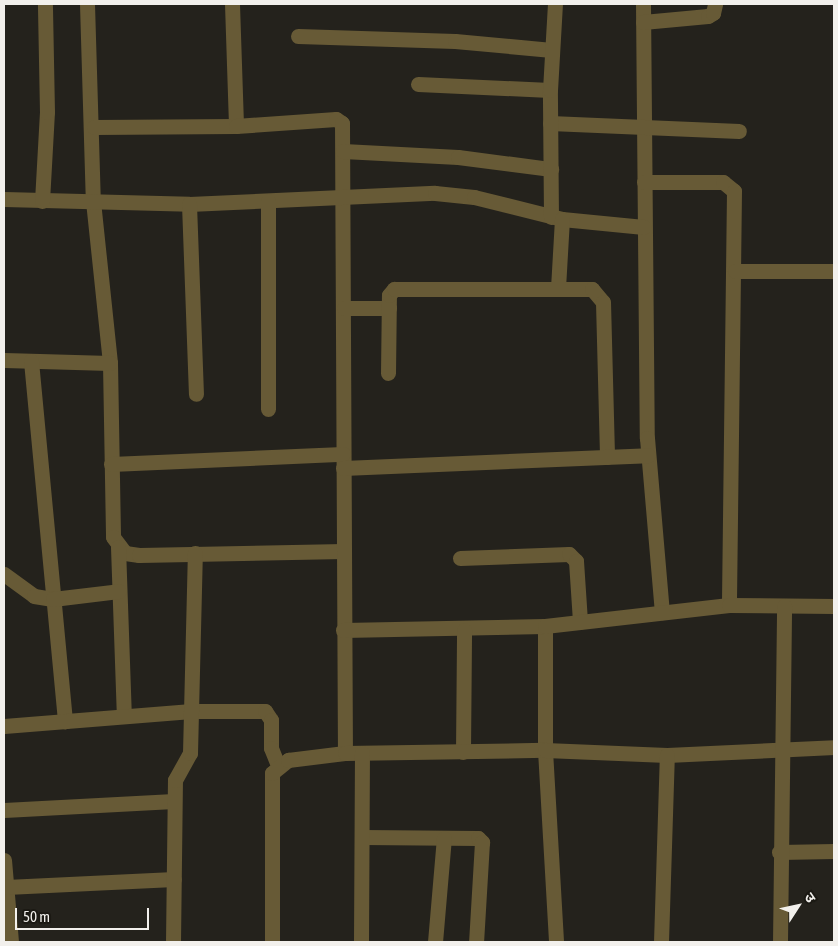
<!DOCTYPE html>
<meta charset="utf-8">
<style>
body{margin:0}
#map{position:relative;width:838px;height:946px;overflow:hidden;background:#24221c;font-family:"Asap Condensed","Noto Sans Devanagari",sans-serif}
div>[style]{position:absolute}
.street>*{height:15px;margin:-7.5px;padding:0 7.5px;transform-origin:7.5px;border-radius:7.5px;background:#675a36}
span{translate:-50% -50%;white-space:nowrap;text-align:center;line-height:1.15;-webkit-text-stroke:5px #1b1913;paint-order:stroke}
.frame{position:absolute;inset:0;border:5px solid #f2f0ec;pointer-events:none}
.north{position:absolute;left:773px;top:881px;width:50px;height:50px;-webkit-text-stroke:4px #1b1913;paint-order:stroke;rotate:55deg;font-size:14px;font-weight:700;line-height:20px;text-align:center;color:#f2f0ec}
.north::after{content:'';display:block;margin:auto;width:18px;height:22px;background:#f2f0ec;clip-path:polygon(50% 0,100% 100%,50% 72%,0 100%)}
.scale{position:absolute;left:15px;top:908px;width:134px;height:22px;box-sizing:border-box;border:2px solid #f2f0ec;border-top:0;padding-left:6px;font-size:15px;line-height:18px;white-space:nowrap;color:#f2f0ec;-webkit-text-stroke:4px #1b1913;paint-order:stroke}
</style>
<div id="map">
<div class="street">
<div style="left:87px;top:4px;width:197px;rotate:88.3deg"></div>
<div style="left:93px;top:201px;width:163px;rotate:84deg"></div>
<div style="left:110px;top:363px;width:174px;rotate:89deg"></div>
<div style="left:113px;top:537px;width:20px;rotate:53deg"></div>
<div style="left:125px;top:553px;width:14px;rotate:8deg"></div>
<div style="left:139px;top:555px;width:205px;rotate:-1.1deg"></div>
<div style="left:232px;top:4px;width:122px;rotate:88.1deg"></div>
<div style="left:643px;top:4px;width:434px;rotate:89.5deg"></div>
<div style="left:647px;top:438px;width:175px;rotate:85.1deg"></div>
<div style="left:643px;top:22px;width:65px;rotate:-5.3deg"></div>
<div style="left:708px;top:16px;width:6px;rotate:-31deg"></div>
<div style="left:713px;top:13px;width:9px;rotate:-77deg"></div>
<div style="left:298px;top:36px;width:157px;rotate:1.8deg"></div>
<div style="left:455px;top:41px;width:97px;rotate:5.3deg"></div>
<div style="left:418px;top:84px;width:132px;rotate:2.6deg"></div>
<div style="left:550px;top:123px;width:189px;rotate:2.4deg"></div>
<div style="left:94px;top:127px;width:142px;rotate:-0.4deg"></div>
<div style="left:236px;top:126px;width:100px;rotate:-4deg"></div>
<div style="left:336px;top:119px;width:7px;rotate:34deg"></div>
<div style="left:342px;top:123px;width:630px;rotate:89.73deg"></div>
<div style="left:343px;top:151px;width:115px;rotate:3deg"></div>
<div style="left:458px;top:157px;width:94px;rotate:7.4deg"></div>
<div style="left:644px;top:182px;width:79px"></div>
<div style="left:723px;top:182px;width:14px;rotate:39deg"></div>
<div style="left:734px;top:191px;width:414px;rotate:90.7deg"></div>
<div style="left:4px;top:199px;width:185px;rotate:1.5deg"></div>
<div style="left:189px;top:204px;width:246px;rotate:-2.6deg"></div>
<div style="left:435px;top:193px;width:39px;rotate:6deg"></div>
<div style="left:474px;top:197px;width:91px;rotate:14deg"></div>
<div style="left:562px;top:219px;width:82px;rotate:5.6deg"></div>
<div style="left:42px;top:201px;width:89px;rotate:-86.8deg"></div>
<div style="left:47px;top:112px;width:108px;rotate:-91.1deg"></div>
<div style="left:268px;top:201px;width:208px;rotate:90deg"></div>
<div style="left:189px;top:204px;width:190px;rotate:87.9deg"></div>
<div style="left:551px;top:217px;width:127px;rotate:-90.5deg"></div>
<div style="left:550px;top:90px;width:86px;rotate:-86.7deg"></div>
<div style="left:735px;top:271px;width:99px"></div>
<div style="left:558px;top:288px;width:69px;rotate:-86.7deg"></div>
<div style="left:344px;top:308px;width:45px"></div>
<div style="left:4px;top:360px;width:106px;rotate:1.6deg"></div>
<div style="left:31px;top:361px;width:362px;rotate:84.6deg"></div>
<div style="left:388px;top:373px;width:78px;rotate:-89.3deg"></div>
<div style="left:389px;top:295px;width:8px;rotate:-50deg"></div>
<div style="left:394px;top:289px;width:198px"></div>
<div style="left:592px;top:289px;width:17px;rotate:50deg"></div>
<div style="left:603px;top:302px;width:155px;rotate:88.5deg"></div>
<div style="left:111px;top:464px;width:232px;rotate:-2.5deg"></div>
<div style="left:343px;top:468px;width:305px;rotate:-2.4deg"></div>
<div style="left:118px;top:547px;width:169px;rotate:88deg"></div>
<div style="left:460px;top:558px;width:109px;rotate:-2.1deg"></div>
<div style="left:569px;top:554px;width:10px;rotate:45deg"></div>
<div style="left:576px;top:561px;width:61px;rotate:86.2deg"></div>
<div style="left:4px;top:574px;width:37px;rotate:36deg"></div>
<div style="left:34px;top:596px;width:19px;rotate:9deg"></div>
<div style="left:53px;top:599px;width:66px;rotate:-6.9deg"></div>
<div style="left:545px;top:626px;width:124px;rotate:90deg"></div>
<div style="left:545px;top:750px;width:192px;rotate:86.7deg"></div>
<div style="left:343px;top:630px;width:202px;rotate:-1.1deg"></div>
<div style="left:545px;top:626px;width:185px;rotate:-6.5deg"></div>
<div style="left:729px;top:605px;width:105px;rotate:0.5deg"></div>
<div style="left:4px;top:726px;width:188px;rotate:-4.6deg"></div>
<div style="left:191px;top:711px;width:74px"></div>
<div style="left:265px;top:711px;width:11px;rotate:56deg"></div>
<div style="left:271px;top:720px;width:28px;rotate:90deg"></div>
<div style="left:271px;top:748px;width:18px;rotate:68deg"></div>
<div style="left:463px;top:752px;width:122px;rotate:-89.5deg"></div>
<div style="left:4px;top:810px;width:170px;rotate:-3deg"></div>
<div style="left:362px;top:837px;width:116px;rotate:0.5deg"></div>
<div style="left:478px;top:838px;width:6px;rotate:45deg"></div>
<div style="left:482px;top:842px;width:100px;rotate:93.4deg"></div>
<div style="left:779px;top:852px;width:55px;rotate:-1deg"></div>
<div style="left:4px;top:860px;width:82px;rotate:85.1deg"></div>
<div style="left:6px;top:887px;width:168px;rotate:-2.7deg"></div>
<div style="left:173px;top:942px;width:162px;rotate:-89.3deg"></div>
<div style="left:175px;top:780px;width:31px;rotate:-61deg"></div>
<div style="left:190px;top:753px;width:200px;rotate:-88.6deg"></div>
<div style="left:272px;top:942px;width:169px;rotate:-90deg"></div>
<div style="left:272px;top:773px;width:21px;rotate:-39deg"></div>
<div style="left:288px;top:760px;width:57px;rotate:-7deg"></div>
<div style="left:345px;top:753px;width:200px;rotate:-0.9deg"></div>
<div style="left:545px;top:750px;width:122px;rotate:2.3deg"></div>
<div style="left:667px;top:755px;width:167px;rotate:-2.7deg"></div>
<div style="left:361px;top:942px;width:189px;rotate:-89.7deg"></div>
<div style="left:435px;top:942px;width:104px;rotate:-85.1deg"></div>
<div style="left:661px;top:942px;width:187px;rotate:-88.2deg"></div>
<div style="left:780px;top:942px;width:336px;rotate:-89.3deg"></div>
</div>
<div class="frame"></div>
<div class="north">उ</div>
<div class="scale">50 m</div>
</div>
